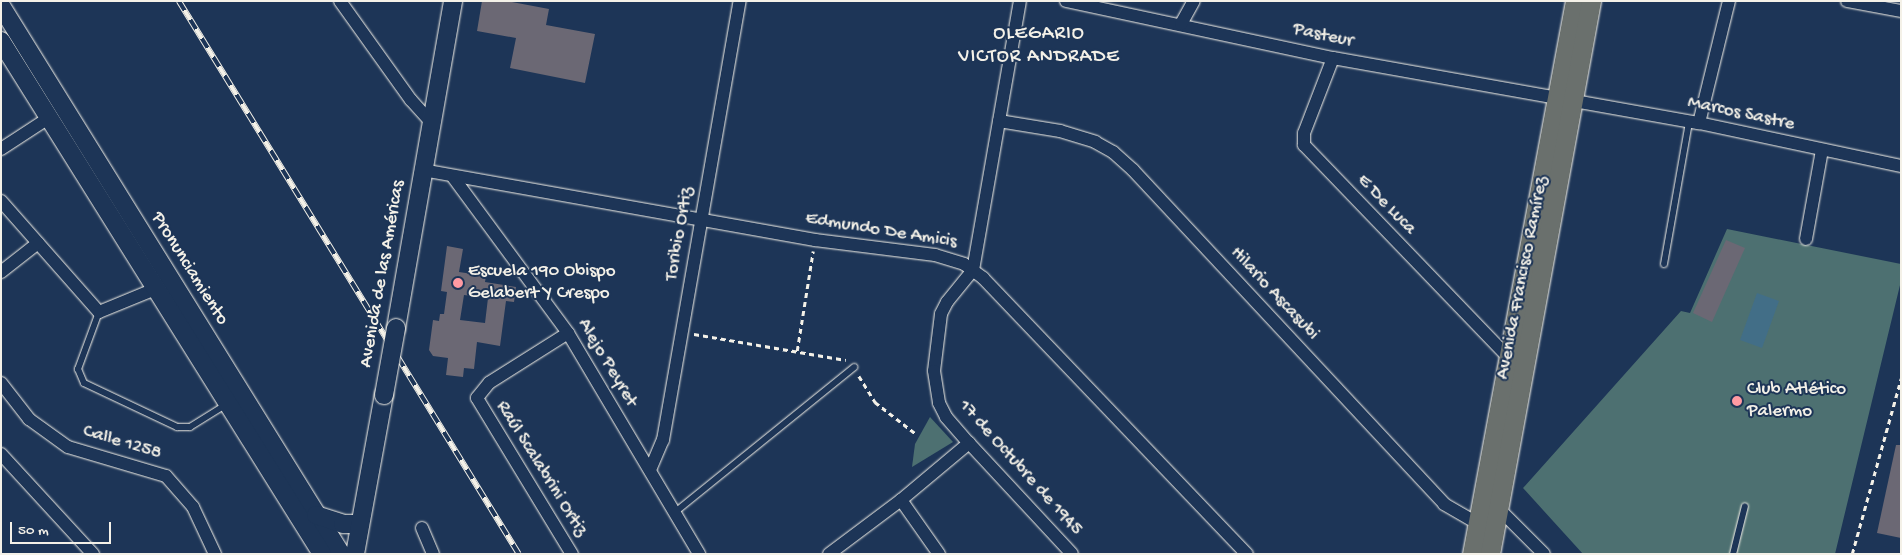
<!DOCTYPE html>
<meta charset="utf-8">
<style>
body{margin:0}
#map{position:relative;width:1902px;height:555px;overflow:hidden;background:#1d3557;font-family:"Gochi Hand",sans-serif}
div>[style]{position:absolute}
.green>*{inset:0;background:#4d7071}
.water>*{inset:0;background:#426e87}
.building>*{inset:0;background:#6b6874}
.path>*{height:2.5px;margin-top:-1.25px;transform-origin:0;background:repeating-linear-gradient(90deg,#f4f1e8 0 5px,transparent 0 9px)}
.roads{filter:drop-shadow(0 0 1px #f4f1e8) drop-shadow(0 0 1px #f4f1e8)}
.lane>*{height:6px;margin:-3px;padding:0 3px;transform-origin:3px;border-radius:3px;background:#1d3557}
.street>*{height:12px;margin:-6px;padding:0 6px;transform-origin:6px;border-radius:6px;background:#1d3557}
.secondary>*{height:18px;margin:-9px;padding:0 9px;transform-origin:9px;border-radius:9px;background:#1d3557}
.primary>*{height:19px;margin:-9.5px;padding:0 9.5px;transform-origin:9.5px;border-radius:9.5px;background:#6a706d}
.rail>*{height:5.5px;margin-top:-2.75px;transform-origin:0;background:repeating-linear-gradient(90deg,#1d3557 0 11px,#f4f1e8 0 22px);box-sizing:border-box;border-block:1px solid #f4f1e8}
.bridges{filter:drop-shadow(0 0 1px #f4f1e8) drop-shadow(0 0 1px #f4f1e8)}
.secondary-bridge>*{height:18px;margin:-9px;padding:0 9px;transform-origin:9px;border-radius:9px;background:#1d3557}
.dots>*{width:14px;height:14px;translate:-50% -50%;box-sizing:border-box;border:2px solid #1d3557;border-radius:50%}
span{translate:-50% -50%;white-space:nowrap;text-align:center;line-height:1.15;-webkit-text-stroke:4px #1d3557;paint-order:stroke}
.street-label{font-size:19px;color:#f4f1e8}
.poi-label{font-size:19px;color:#f4f1e8}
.left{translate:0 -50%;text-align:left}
.neighbourhood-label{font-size:20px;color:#f4f1e8;letter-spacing:1px}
.frame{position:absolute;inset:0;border:2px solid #f4f1e8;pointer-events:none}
.scale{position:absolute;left:10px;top:522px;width:101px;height:22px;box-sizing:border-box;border:2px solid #f4f1e8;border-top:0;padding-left:6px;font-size:15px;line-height:18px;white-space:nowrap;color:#f4f1e8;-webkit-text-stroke:4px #1d3557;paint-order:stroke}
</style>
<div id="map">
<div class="green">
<div style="clip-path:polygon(1727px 229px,1901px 264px,1901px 281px,1835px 554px,1583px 554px,1523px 488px,1681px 311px,1690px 313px)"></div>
<div style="clip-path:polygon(930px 417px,953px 442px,912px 467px,915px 444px)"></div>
</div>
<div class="water">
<div style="clip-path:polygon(1757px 293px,1779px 301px,1762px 348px,1740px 340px)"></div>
</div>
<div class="building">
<div style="clip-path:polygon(482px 1px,507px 1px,549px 9px,546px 25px,595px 34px,585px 83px,510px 68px,516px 38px,477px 31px)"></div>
<div style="clip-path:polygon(1726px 240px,1745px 248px,1712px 322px,1693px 313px)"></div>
<div style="clip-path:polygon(evenodd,447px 246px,463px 249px,459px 272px,486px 276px,485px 282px,516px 287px,514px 302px,506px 301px,500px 346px,477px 342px,474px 369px,464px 368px,463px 377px,446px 375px,448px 358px,433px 356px,429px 350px,433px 320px,439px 321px,440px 314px,444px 314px,447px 292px,441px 291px,447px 246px,464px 295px,488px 298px,485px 323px,460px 320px,464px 295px)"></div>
<div style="clip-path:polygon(1896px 445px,1901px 445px,1901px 538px,1877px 533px)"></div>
</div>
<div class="path">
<div style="left:694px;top:334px;width:154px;rotate:9.7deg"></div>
<div style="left:797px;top:351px;width:101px;rotate:-80.9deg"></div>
<div style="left:859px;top:376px;width:31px;rotate:58deg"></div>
<div style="left:875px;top:402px;width:51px;rotate:37.8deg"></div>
<div style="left:1852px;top:554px;width:182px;rotate:-74.4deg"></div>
</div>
<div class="roads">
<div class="lane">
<div style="left:1664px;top:264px;width:144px;rotate:-80deg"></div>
<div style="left:99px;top:312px;width:61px;rotate:110.2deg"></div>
<div style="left:78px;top:369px;width:15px;rotate:67deg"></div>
<div style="left:84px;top:383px;width:103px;rotate:25.3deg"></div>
<div style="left:177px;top:427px;width:13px"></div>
<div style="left:190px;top:427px;width:44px;rotate:-31.9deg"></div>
<div style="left:674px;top:513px;width:232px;rotate:-39deg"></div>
<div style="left:1733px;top:554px;width:49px;rotate:-76deg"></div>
</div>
<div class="street">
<div style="left:340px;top:1px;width:122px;rotate:54.4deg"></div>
<div style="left:411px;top:100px;width:28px;rotate:48deg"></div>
<div style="left:1066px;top:1px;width:273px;rotate:12.1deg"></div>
<div style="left:1333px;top:58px;width:372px;rotate:10.1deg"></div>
<div style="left:1699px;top:123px;width:207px;rotate:12deg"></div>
<div style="left:1847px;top:1px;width:55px;rotate:10.5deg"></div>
<div style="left:1181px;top:24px;width:26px;rotate:-61deg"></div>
<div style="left:1333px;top:58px;width:80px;rotate:111.1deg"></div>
<div style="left:1304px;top:133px;width:12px;rotate:90deg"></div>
<div style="left:1304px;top:145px;width:294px;rotate:46.1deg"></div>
<div style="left:999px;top:121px;width:62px;rotate:9.3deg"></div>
<div style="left:1060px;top:131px;width:37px;rotate:17deg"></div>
<div style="left:1095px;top:142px;width:21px;rotate:29deg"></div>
<div style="left:1113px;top:152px;width:27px;rotate:42deg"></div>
<div style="left:1133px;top:170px;width:456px;rotate:47deg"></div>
<div style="left:1444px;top:504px;width:38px;rotate:30deg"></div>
<div style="left:1477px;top:523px;width:7px;rotate:-27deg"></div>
<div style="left:1699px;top:123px;width:126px;rotate:-76.2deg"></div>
<div style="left:1px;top:149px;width:59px;rotate:-33.1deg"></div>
<div style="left:422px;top:170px;width:399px;rotate:10.1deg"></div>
<div style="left:815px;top:240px;width:121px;rotate:7.1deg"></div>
<div style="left:935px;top:255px;width:30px;rotate:17deg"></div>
<div style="left:964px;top:264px;width:24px;rotate:36deg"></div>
<div style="left:983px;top:278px;width:382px;rotate:46.3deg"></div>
<div style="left:453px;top:177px;width:194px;rotate:53.6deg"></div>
<div style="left:568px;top:333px;width:257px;rotate:59.3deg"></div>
<div style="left:1px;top:201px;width:148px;rotate:48.6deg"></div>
<div style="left:99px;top:312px;width:61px;rotate:-22.3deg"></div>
<div style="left:1806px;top:239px;width:90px;rotate:-79.8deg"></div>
<div style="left:973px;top:270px;width:41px;rotate:129.1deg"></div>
<div style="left:947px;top:302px;width:13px;rotate:117deg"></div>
<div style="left:941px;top:314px;width:57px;rotate:97deg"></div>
<div style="left:934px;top:371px;width:32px;rotate:81deg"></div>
<div style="left:939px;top:403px;width:16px;rotate:63deg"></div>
<div style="left:946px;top:417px;width:35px;rotate:49deg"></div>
<div style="left:969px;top:443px;width:151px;rotate:47.1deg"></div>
<div style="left:973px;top:270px;width:272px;rotate:-80.1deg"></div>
<div style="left:1px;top:272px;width:47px;rotate:-38.1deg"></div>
<div style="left:568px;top:333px;width:93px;rotate:147.7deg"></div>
<div style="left:489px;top:383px;width:19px;rotate:129deg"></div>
<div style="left:477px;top:398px;width:183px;rotate:58.7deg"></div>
<div style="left:1px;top:383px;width:46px;rotate:52.1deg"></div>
<div style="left:29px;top:419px;width:48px;rotate:35.7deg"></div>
<div style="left:68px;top:447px;width:102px;rotate:16.5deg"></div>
<div style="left:166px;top:476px;width:41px;rotate:48.9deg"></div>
<div style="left:193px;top:507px;width:52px;rotate:64.9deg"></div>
<div style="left:1px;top:454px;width:136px;rotate:47.4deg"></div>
<div style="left:650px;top:470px;width:33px;rotate:-67deg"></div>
<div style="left:663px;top:440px;width:446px;rotate:-80.1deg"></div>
<div style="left:901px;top:500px;width:66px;rotate:54.9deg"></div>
<div style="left:1495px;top:505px;width:69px;rotate:45deg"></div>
<div style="left:422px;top:528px;width:28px;rotate:67deg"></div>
<div style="left:829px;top:554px;width:90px;rotate:-36.9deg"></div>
<div style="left:901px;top:500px;width:89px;rotate:-40deg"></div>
</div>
<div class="secondary">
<div style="left:1px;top:6px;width:645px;rotate:58.18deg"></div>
<div style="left:1px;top:41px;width:605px;rotate:57.96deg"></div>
<div style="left:396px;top:328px;width:332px;rotate:-80.1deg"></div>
<div style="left:316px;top:515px;width:28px;rotate:18deg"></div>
<div style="left:343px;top:524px;width:17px"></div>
<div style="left:355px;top:554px;width:162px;rotate:-79.7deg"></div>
</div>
<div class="primary">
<div style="left:1472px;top:554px;width:563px;rotate:-79.45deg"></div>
<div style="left:1490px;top:554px;width:562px;rotate:-79.65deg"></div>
</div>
</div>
<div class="rail">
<div style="left:179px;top:1px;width:649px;rotate:58.42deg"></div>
</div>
<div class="bridges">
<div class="secondary-bridge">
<div style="left:384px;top:395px;width:68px;rotate:-79.8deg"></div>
</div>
</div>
<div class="dots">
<div style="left:458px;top:283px;background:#ff9aa2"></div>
<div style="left:1737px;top:401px;background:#ff9aa2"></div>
</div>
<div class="street-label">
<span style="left:1323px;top:36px;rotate:12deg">Pasteur</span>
<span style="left:1741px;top:114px;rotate:12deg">Marcos Sastre</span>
<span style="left:1386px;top:205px;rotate:46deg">E De Luca</span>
<span style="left:881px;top:231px;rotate:9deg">Edmundo De Amicis</span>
<span style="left:680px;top:234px;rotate:-80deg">Toribio Ortiz</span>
<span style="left:189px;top:269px;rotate:58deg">Pronunciamiento</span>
<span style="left:383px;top:274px;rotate:-80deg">Avenida de las Américas</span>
<span style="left:1523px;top:278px;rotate:-79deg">Avenida Francisco Ramírez</span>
<span style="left:1274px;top:294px;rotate:47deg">Hilario Ascasubi</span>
<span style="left:607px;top:363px;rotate:59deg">Alejo Peyret</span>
<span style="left:122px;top:443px;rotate:17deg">Calle 1258</span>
<span style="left:1020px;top:468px;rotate:48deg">17 de Octubre de 1945</span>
<span style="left:541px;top:469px;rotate:58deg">Raúl Scalabrini Ortiz</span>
</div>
<div class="poi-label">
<span class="left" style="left:468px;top:283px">Escuela 190 Obispo<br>Gelabert Y Crespo</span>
<span class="left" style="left:1747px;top:401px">Club Atlético<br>Palermo</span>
</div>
<div class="neighbourhood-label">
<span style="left:1039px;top:46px">OLEGARIO<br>VICTOR ANDRADE</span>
</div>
<div class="frame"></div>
<div class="scale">50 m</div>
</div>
